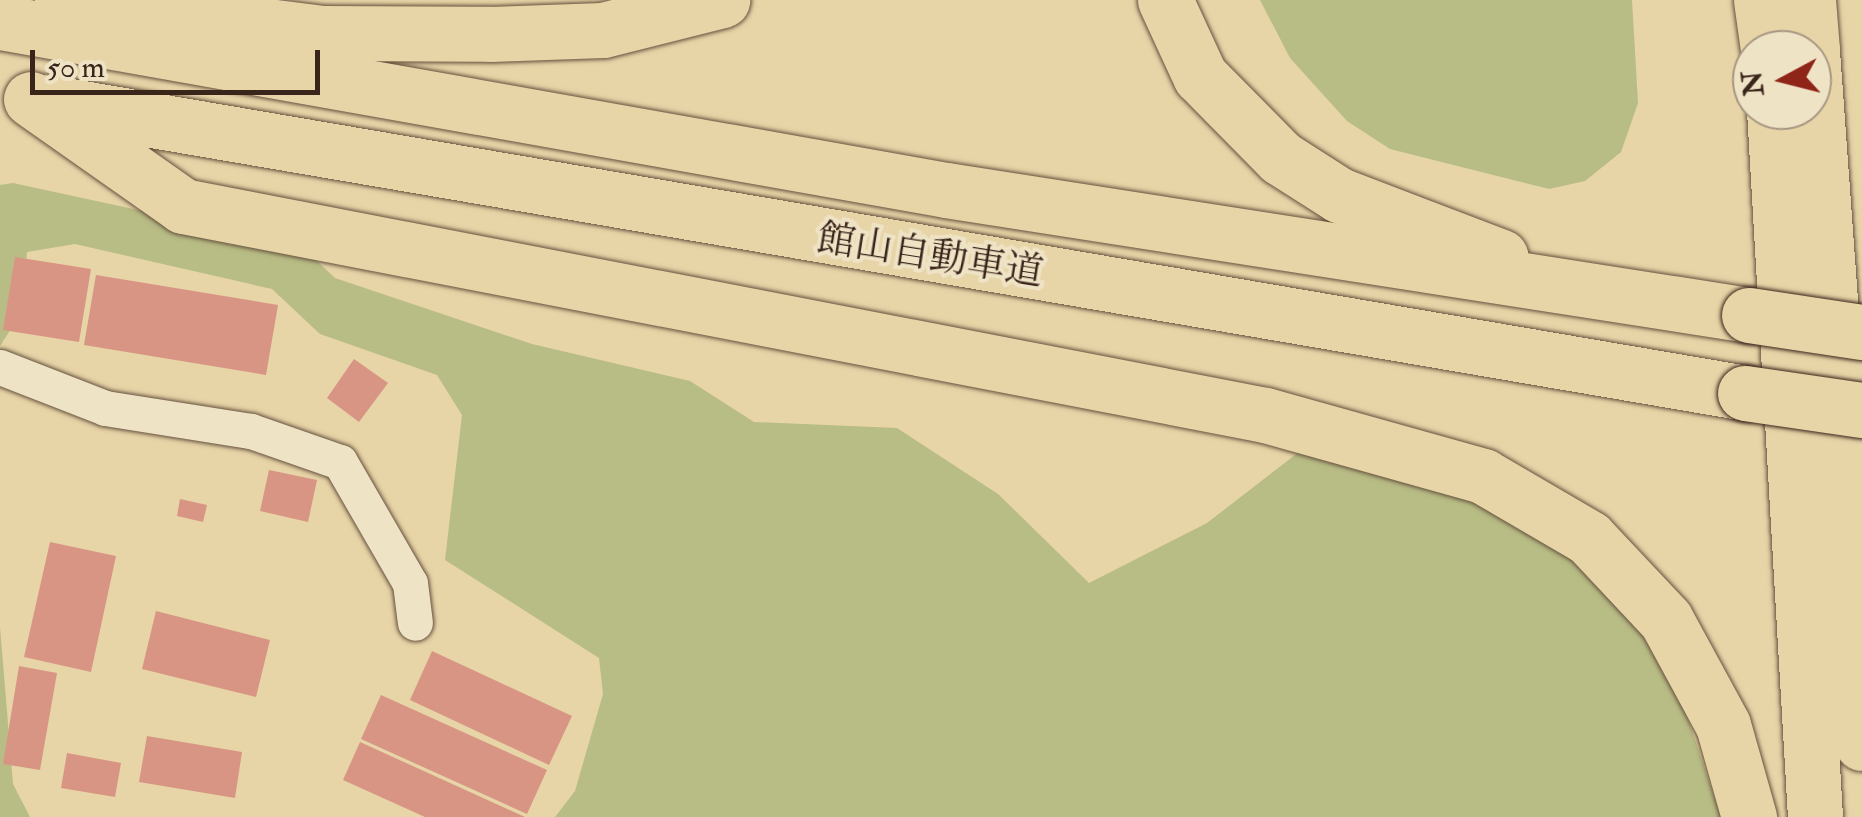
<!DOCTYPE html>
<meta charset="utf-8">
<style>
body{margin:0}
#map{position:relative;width:1862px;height:817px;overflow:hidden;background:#e7d4a7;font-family:"IM FELL Double Pica","Noto Serif JP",serif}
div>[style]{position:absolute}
.green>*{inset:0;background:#b8bc85}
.building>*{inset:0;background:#d99584}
.roads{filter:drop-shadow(0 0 2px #65513e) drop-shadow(0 0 2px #65513e)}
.street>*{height:35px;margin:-17.5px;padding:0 17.5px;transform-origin:17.5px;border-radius:17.5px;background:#efe3c6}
.highway>*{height:55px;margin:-27.5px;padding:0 27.5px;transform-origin:27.5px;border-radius:27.5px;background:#e7d4a7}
.bridges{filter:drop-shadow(0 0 2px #3a251b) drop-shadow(0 0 2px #3a251b)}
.highway-bridge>*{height:55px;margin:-27.5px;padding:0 27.5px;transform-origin:27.5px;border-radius:27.5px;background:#e7d4a7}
span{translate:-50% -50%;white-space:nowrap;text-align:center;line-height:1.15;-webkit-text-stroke:8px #efe3c6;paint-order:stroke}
.street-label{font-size:38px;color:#3a251b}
.north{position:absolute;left:1732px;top:30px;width:100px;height:100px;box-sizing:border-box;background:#efe3c6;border:2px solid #a79782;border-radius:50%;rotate:263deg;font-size:28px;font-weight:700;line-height:40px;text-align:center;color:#3a251b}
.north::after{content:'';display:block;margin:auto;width:35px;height:45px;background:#8f2418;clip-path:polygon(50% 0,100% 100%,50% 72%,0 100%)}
.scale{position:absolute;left:30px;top:50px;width:290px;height:45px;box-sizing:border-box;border:5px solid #3a251b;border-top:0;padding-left:12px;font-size:30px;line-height:35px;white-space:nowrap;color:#3a251b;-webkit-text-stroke:8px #efe3c6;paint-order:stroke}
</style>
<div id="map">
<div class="green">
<div style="clip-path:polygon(1260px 0,1632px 0,1638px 103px,1621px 152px,1585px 181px,1549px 189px,1390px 149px,1347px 121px,1290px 58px)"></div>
<div style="clip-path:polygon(13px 183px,300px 245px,335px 278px,532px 344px,690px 381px,754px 422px,897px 428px,998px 494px,1089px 583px,1207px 523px,1308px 445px,1392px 455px,1520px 519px,1613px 592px,1675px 680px,1721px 817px,555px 817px,575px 791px,603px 694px,599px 658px,445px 560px,462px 415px,437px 375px,320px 334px,272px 289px,75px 244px,27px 252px,21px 313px,0 346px,0 185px)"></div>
<div style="clip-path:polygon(0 627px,13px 784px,30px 817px,0 817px)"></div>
</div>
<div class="building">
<div style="clip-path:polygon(15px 257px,91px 269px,79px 342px,3px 330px)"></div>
<div style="clip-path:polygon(96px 275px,278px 305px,266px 375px,84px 345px)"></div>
<div style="clip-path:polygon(354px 359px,388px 383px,359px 422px,327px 398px)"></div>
<div style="clip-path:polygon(269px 470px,317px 480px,308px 522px,260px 511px)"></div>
<div style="clip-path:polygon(180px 499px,207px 505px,203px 522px,177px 516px)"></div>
<div style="clip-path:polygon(50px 542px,116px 556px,91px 672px,24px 657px)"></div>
<div style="clip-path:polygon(156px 611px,270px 640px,256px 697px,142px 669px)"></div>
<div style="clip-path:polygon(432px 651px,572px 716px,549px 765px,410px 700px)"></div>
<div style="clip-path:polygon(19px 666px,57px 673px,40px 770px,3px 764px)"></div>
<div style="clip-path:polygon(381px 695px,547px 770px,527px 814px,361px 739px)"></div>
<div style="clip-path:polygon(147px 736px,242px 752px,235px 798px,139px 782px)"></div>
<div style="clip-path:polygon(360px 742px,525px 817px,425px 817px,343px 780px)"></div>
<div style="clip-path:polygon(67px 753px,121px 763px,115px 797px,61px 788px)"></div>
</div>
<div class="roads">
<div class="street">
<div style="left:0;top:367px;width:113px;rotate:21.3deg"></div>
<div style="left:105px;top:408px;width:148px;rotate:9deg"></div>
<div style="left:251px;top:431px;width:94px;rotate:19.2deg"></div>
<div style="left:340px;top:462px;width:140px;rotate:60deg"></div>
<div style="left:410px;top:583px;width:40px;rotate:82.9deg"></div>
</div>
<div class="highway">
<div style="left:62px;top:0;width:263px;rotate:7.2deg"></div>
<div style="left:323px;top:33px;width:167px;rotate:0.3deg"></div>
<div style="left:490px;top:34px;width:113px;rotate:-2deg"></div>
<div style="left:603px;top:30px;width:123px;rotate:-14.1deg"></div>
<div style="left:1165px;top:0;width:84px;rotate:65.3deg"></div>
<div style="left:1200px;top:76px;width:115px;rotate:45.4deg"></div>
<div style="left:1281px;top:158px;width:69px;rotate:32.5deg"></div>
<div style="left:1339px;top:195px;width:173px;rotate:20.9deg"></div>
<div style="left:1761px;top:0;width:50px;rotate:82deg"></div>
<div style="left:1808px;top:0;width:50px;rotate:85.4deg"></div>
<div style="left:0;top:22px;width:961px;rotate:10.07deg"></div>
<div style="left:946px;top:190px;width:813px;rotate:8.85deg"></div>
<div style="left:1812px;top:51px;width:694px;rotate:85.87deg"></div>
<div style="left:31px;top:99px;width:186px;rotate:35.1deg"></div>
<div style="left:183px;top:206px;width:1102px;rotate:10.93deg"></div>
<div style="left:1265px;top:415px;width:226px;rotate:15.6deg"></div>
<div style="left:1483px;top:476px;width:123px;rotate:30.3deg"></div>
<div style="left:1589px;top:538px;width:112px;rotate:46.8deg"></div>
<div style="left:1666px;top:620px;width:119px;rotate:61.5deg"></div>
<div style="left:1723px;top:725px;width:96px;rotate:74.2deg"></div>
<div style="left:47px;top:102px;width:1723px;rotate:9.72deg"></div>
<div style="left:1774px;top:110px;width:708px;rotate:86.68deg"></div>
</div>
</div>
<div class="bridges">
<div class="highway-bridge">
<div style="left:1749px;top:315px;width:114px;rotate:8.6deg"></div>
<div style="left:1745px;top:393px;width:118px;rotate:8.3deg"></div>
</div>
</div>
<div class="street-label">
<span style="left:930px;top:256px;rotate:9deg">館山自動車道</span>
</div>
<div class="north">N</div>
<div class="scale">50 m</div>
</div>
